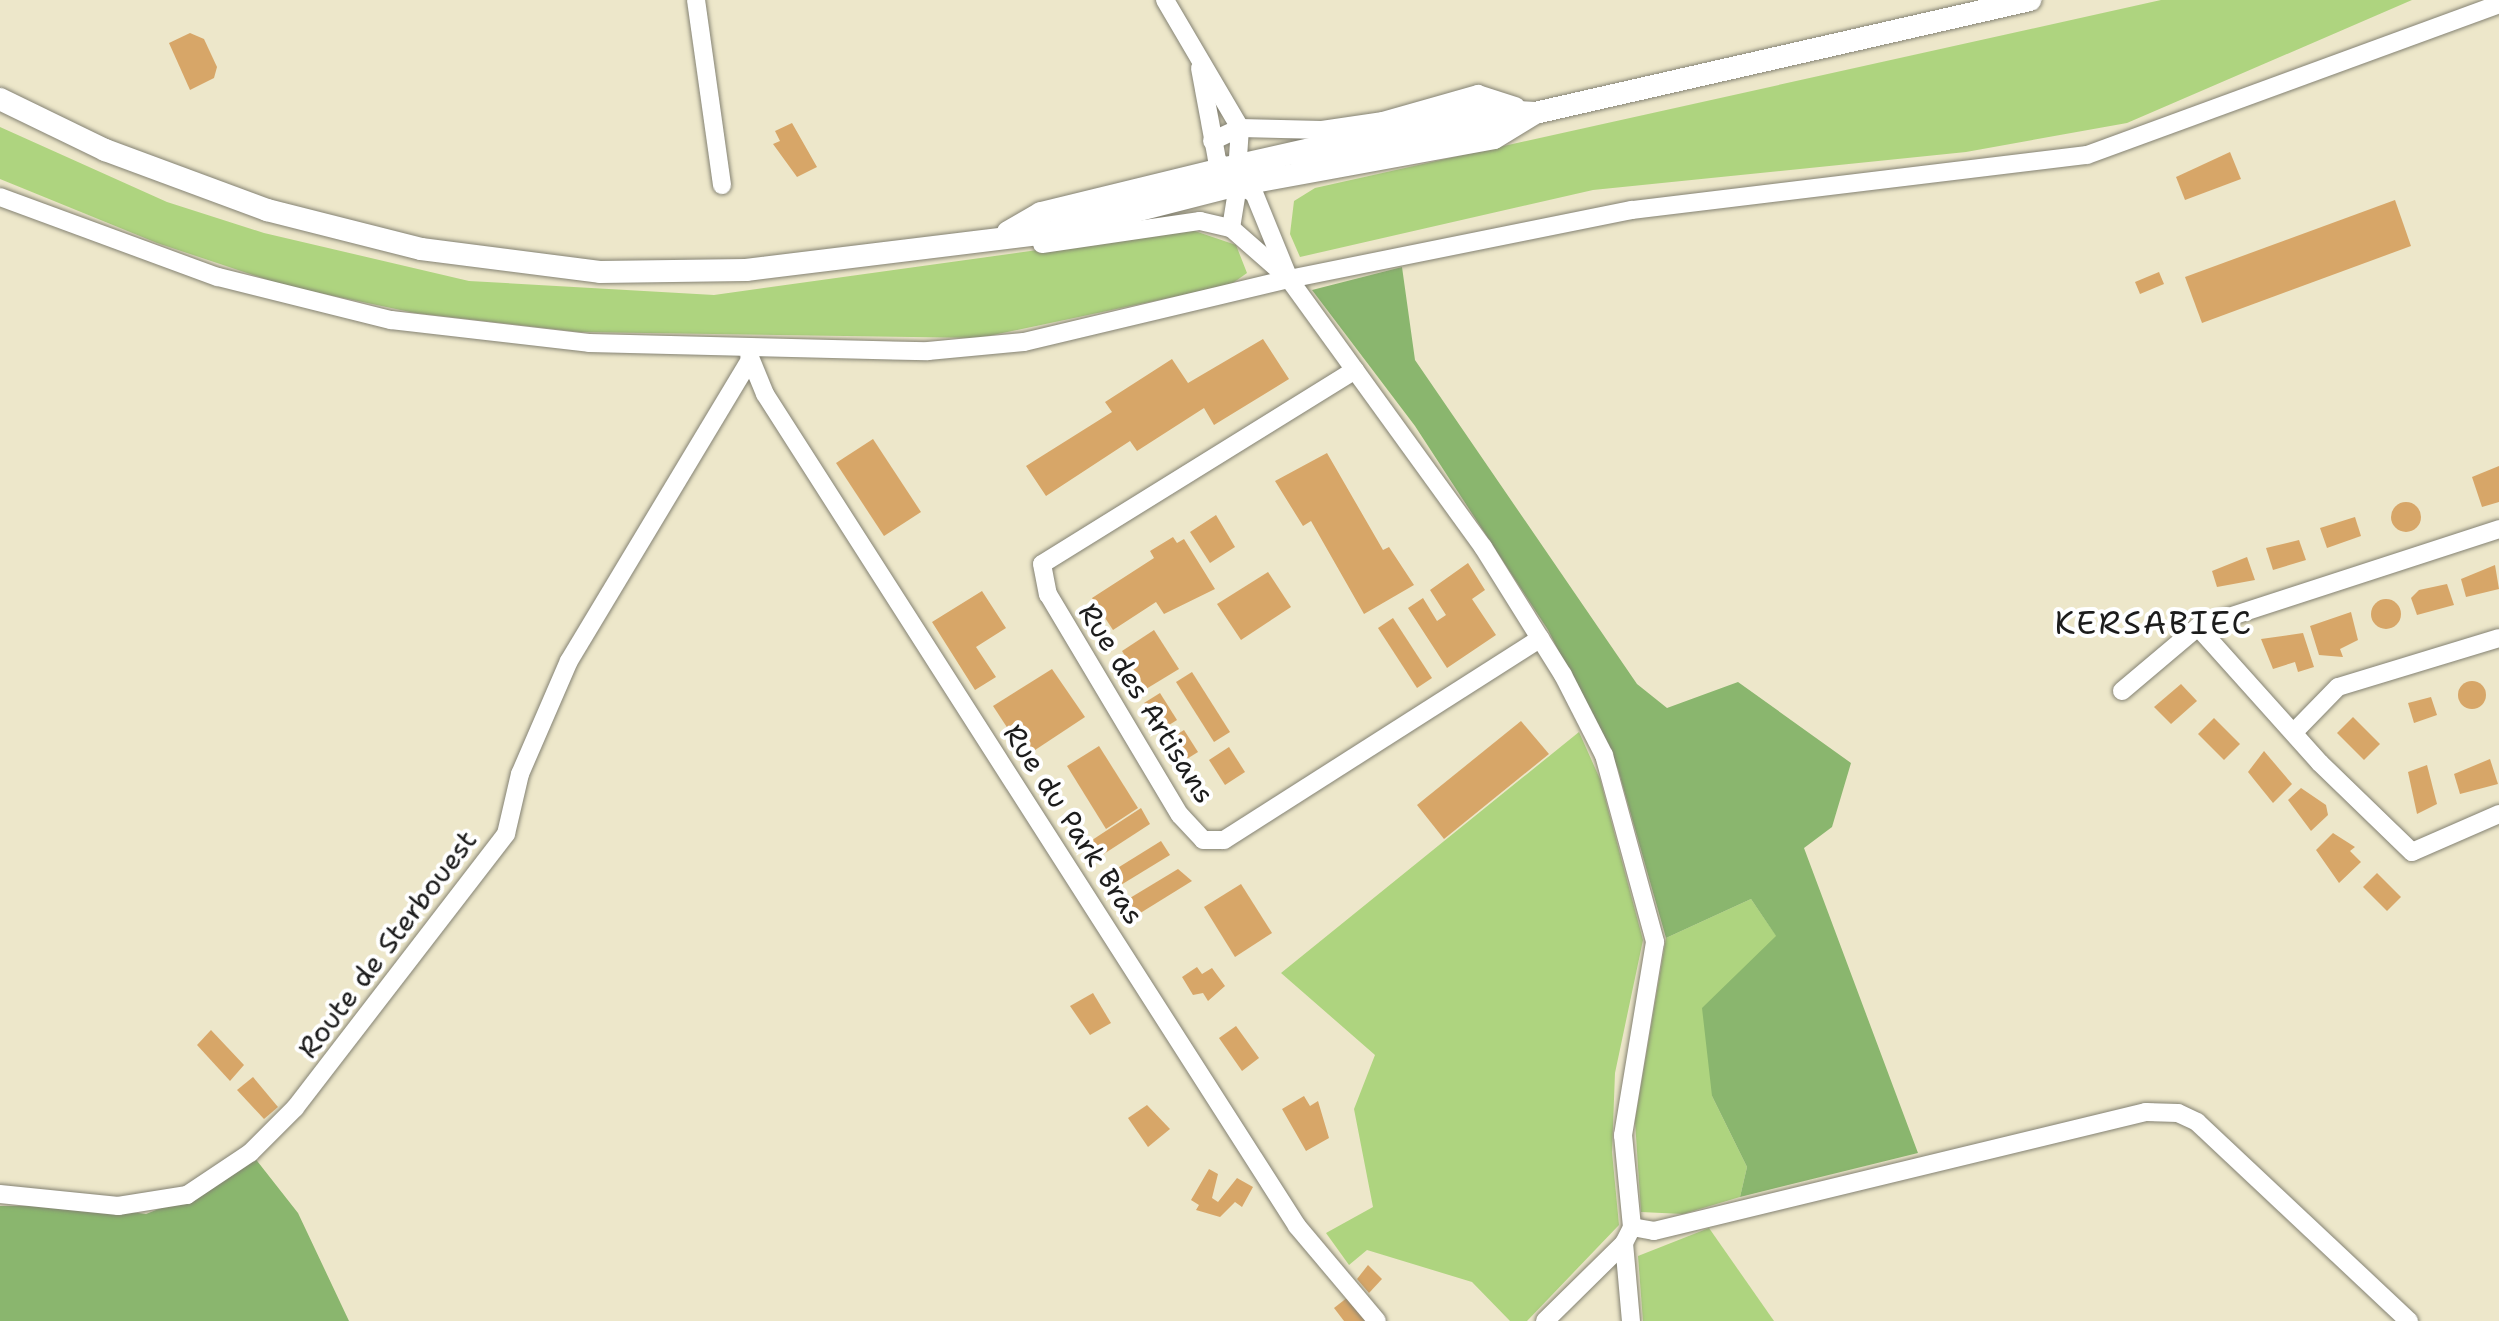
<!DOCTYPE html>
<style>
body{margin:0}
#map{position:relative;width:2499px;height:1321px;overflow:hidden;background:#ede7ca;font-family:"Shantell Sans",sans-serif}
div>[style]{position:absolute}
.green>*{inset:0;background:#aed47f}
.forest>*{inset:0;background:#8ab66e}
.building>*{inset:0;background:#d7a668}
.round{border-radius:50%}
.roads{filter:drop-shadow(0 0 2px #848273) drop-shadow(0 0 2px #848273)}
.minor>*{height:18px;margin:-9px;padding:0 9px;transform-origin:9px;border-radius:9px;background:#fff}
.secondary>*{height:22px;margin:-11px;padding:0 11px;transform-origin:11px;border-radius:11px;background:#fff}
span{translate:-50% -50%;white-space:nowrap;text-align:center;line-height:1.15;-webkit-text-stroke:8px #fff;paint-order:stroke}
.street-label{font-size:28px;color:#1c1c1c}
.quarter-label{font-size:32px;color:#1c1c1c;letter-spacing:2.5px}
</style>
<div id="map">
<div class="green">
<div style="clip-path:polygon(2161px 0,2412px 0,2127px 123px,1966px 152px,1593px 190px,1300px 257px,1290px 234px,1294px 201px,1315px 188px)"></div>
<div style="clip-path:polygon(0 127px,167px 202px,264px 233px,469px 281px,714px 295px,1189px 229px,1236px 245px,1247px 273px,1230px 285px,979px 338px,579px 332px,415px 313px,286px 286px,157px 243px,0 179px)"></div>
<div style="clip-path:polygon(1579px 732px,1600px 779px,1643px 940px,1615px 1073px,1612px 1152px,1619px 1225px,1527px 1321px,1510px 1321px,1472px 1282px,1367px 1250px,1349px 1265px,1326px 1233px,1373px 1207px,1354px 1109px,1375px 1055px,1281px 973px)"></div>
<div style="clip-path:polygon(1751px 899px,1777px 937px,1712px 1096px,1747px 1167px,1740px 1197px,1683px 1214px,1641px 1212px,1635px 1121px,1666px 938px)"></div>
<div style="clip-path:polygon(1709px 1228px,1774px 1321px,1643px 1321px,1638px 1256px)"></div>
</div>
<div class="forest">
<div style="clip-path:polygon(1402px 267px,1415px 360px,1637px 684px,1667px 708px,1738px 682px,1851px 763px,1832px 827px,1804px 848px,1918px 1153px,1740px 1197px,1747px 1167px,1712px 1096px,1702px 1008px,1776px 936px,1751px 899px,1666px 938px,1618px 769px,1548px 630px,1415px 426px,1312px 290px)"></div>
<div style="clip-path:polygon(254px 1157px,298px 1213px,349px 1321px,0 1321px,0 1206px,87px 1206px,146px 1214px,209px 1189px)"></div>
</div>
<div class="building">
<div style="clip-path:polygon(190px 33px,204px 39px,217px 67px,214px 78px,190px 90px,169px 43px)"></div>
<div style="clip-path:polygon(792px 123px,817px 167px,797px 177px,773px 144px,780px 141px,775px 131px)"></div>
<div style="clip-path:polygon(2230px 152px,2241px 179px,2185px 200px,2176px 177px)"></div>
<div style="clip-path:polygon(2395px 200px,2411px 246px,2202px 323px,2185px 277px)"></div>
<div style="clip-path:polygon(2159px 272px,2164px 284px,2140px 294px,2135px 282px)"></div>
<div style="clip-path:polygon(1263px 339px,1289px 379px,1214px 425px,1204px 408px,1137px 451px,1130px 441px,1046px 496px,1026px 466px,1112px 412px,1105px 402px,1172px 359px,1188px 383px)"></div>
<div style="clip-path:polygon(873px 439px,921px 512px,884px 536px,836px 463px)"></div>
<div style="clip-path:polygon(1327px 453px,1383px 550px,1389px 547px,1414px 585px,1364px 614px,1311px 521px,1303px 526px,1275px 481px)"></div>
<div style="clip-path:polygon(2499px 466px,2499px 502px,2482px 507px,2472px 477px)"></div>
<div class="round" style="left:2391px;top:502px;width:30px;height:30px"></div>
<div style="clip-path:polygon(1216px 515px,1235px 547px,1210px 563px,1190px 532px)"></div>
<div style="clip-path:polygon(2355px 517px,2361px 536px,2327px 548px,2320px 528px)"></div>
<div style="clip-path:polygon(1173px 537px,1177px 543px,1184px 539px,1215px 589px,1164px 614px,1156px 602px,1113px 630px,1092px 598px,1154px 558px,1150px 551px)"></div>
<div style="clip-path:polygon(2299px 540px,2306px 560px,2273px 570px,2266px 548px)"></div>
<div style="clip-path:polygon(2247px 557px,2255px 580px,2217px 587px,2212px 571px)"></div>
<div style="clip-path:polygon(1468px 563px,1485px 590px,1472px 599px,1496px 635px,1447px 668px,1408px 608px,1423px 598px,1437px 621px,1446px 615px,1430px 590px)"></div>
<div style="clip-path:polygon(2495px 565px,2499px 589px,2466px 597px,2461px 579px)"></div>
<div style="clip-path:polygon(1268px 572px,1291px 607px,1241px 640px,1217px 604px)"></div>
<div style="clip-path:polygon(2447px 584px,2454px 605px,2417px 615px,2411px 598px,2419px 590px)"></div>
<div style="clip-path:polygon(982px 591px,1006px 628px,976px 647px,996px 677px,975px 690px,932px 622px)"></div>
<div class="round" style="left:2371px;top:599px;width:30px;height:30px"></div>
<div style="clip-path:polygon(2351px 612px,2358px 640px,2340px 649px,2343px 657px,2319px 655px,2310px 626px)"></div>
<div style="clip-path:polygon(1393px 618px,1432px 678px,1417px 688px,1378px 628px)"></div>
<div style="clip-path:polygon(1154px 630px,1179px 669px,1146px 689px,1122px 651px)"></div>
<div style="clip-path:polygon(2303px 633px,2314px 667px,2298px 672px,2295px 662px,2273px 669px,2261px 639px)"></div>
<div style="clip-path:polygon(1052px 669px,1085px 717px,1026px 756px,993px 706px)"></div>
<div style="clip-path:polygon(1192px 672px,1230px 732px,1214px 742px,1176px 682px)"></div>
<div class="round" style="left:2458px;top:681px;width:28px;height:28px"></div>
<div style="clip-path:polygon(2181px 684px,2197px 701px,2171px 724px,2154px 707px)"></div>
<div style="clip-path:polygon(1160px 693px,1177px 720px,1161px 730px,1144px 703px)"></div>
<div style="clip-path:polygon(2431px 697px,2437px 715px,2414px 723px,2408px 703px)"></div>
<div style="clip-path:polygon(2353px 717px,2380px 744px,2364px 760px,2337px 733px)"></div>
<div style="clip-path:polygon(2214px 718px,2240px 744px,2224px 760px,2198px 734px)"></div>
<div style="clip-path:polygon(1521px 721px,1549px 754px,1444px 839px,1417px 805px)"></div>
<div style="clip-path:polygon(1184px 730px,1198px 752px,1182px 762px,1168px 740px)"></div>
<div style="clip-path:polygon(1099px 746px,1138px 808px,1106px 829px,1067px 766px)"></div>
<div style="clip-path:polygon(1229px 747px,1245px 772px,1225px 785px,1209px 760px)"></div>
<div style="clip-path:polygon(2264px 751px,2292px 784px,2273px 803px,2248px 772px)"></div>
<div style="clip-path:polygon(2490px 759px,2498px 784px,2460px 794px,2454px 774px)"></div>
<div style="clip-path:polygon(2427px 765px,2437px 804px,2417px 814px,2408px 772px)"></div>
<div style="clip-path:polygon(2301px 788px,2326px 805px,2328px 815px,2311px 831px,2288px 800px)"></div>
<div style="clip-path:polygon(1141px 808px,1150px 824px,1093px 861px,1083px 846px)"></div>
<div style="clip-path:polygon(2333px 833px,2355px 847px,2350px 851px,2361px 862px,2339px 883px,2316px 850px)"></div>
<div style="clip-path:polygon(1161px 841px,1170px 855px,1111px 891px,1103px 877px)"></div>
<div style="clip-path:polygon(1178px 869px,1192px 881px,1129px 920px,1120px 904px)"></div>
<div style="clip-path:polygon(2377px 873px,2401px 897px,2387px 911px,2363px 887px)"></div>
<div style="clip-path:polygon(1241px 884px,1272px 933px,1235px 957px,1204px 907px)"></div>
<div style="clip-path:polygon(1197px 967px,1202px 974px,1212px 968px,1225px 986px,1208px 1001px,1203px 993px,1193px 995px,1182px 977px)"></div>
<div style="clip-path:polygon(1093px 993px,1111px 1023px,1090px 1035px,1070px 1006px)"></div>
<div style="clip-path:polygon(1236px 1026px,1259px 1058px,1242px 1071px,1219px 1038px)"></div>
<div style="clip-path:polygon(211px 1030px,244px 1065px,230px 1081px,197px 1045px)"></div>
<div style="clip-path:polygon(253px 1077px,278px 1107px,264px 1119px,237px 1090px)"></div>
<div style="clip-path:polygon(1304px 1096px,1310px 1106px,1318px 1101px,1329px 1138px,1306px 1151px,1282px 1109px)"></div>
<div style="clip-path:polygon(1147px 1105px,1170px 1129px,1148px 1147px,1128px 1118px)"></div>
<div style="clip-path:polygon(1209px 1169px,1218px 1174px,1212px 1198px,1218px 1202px,1237px 1178px,1253px 1187px,1242px 1207px,1235px 1202px,1220px 1217px,1196px 1210px,1199px 1205px,1191px 1200px)"></div>
<div style="clip-path:polygon(1368px 1265px,1382px 1279px,1369px 1293px,1357px 1279px)"></div>
<div style="clip-path:polygon(1348px 1297px,1366px 1321px,1344px 1321px,1334px 1308px)"></div>
</div>
<div class="roads">
<div class="minor">
<div style="left:696px;top:0;width:187px;rotate:82deg"></div>
<div style="left:1165px;top:0;width:148px;rotate:59.6deg"></div>
<div style="left:1240px;top:128px;width:44px;rotate:93.9deg"></div>
<div style="left:1200px;top:68px;width:94px;rotate:79.5deg"></div>
<div style="left:1217px;top:160px;width:33px;rotate:50deg"></div>
<div style="left:1238px;top:185px;width:44px;rotate:99.2deg"></div>
<div style="left:1212px;top:141px;width:31px;rotate:-25deg"></div>
<div style="left:1240px;top:128px;width:82px;rotate:1.4deg"></div>
<div style="left:1322px;top:130px;width:62px;rotate:-8.4deg"></div>
<div style="left:1383px;top:121px;width:99px;rotate:-15.9deg"></div>
<div style="left:1478px;top:94px;width:40px;rotate:18deg"></div>
<div style="left:1300px;top:162px;width:220px;rotate:-11.8deg"></div>
<div style="left:1238px;top:185px;width:18px;rotate:27deg"></div>
<div style="left:1254px;top:193px;width:87px;rotate:67.8deg"></div>
<div style="left:0;top:197px;width:232px;rotate:20.2deg"></div>
<div style="left:218px;top:277px;width:178px;rotate:14deg"></div>
<div style="left:391px;top:320px;width:199px;rotate:6.6deg"></div>
<div style="left:589px;top:343px;width:339px;rotate:1.4deg"></div>
<div style="left:928px;top:351px;width:96px;rotate:-5.4deg"></div>
<div style="left:1024px;top:342px;width:272px;rotate:-13.4deg"></div>
<div style="left:1289px;top:279px;width:350px;rotate:-11.4deg"></div>
<div style="left:1632px;top:210px;width:458px;rotate:-6.9deg"></div>
<div style="left:2087px;top:155px;width:439px;rotate:-20.1deg"></div>
<div style="left:1042px;top:244px;width:160px;rotate:-8.3deg"></div>
<div style="left:1200px;top:221px;width:32px;rotate:13deg"></div>
<div style="left:1231px;top:228px;width:77px;rotate:41.3deg"></div>
<div style="left:1289px;top:279px;width:331px;rotate:54.1deg"></div>
<div style="left:1483px;top:547px;width:151px;rotate:58deg"></div>
<div style="left:1563px;top:675px;width:90px;rotate:62.9deg"></div>
<div style="left:1604px;top:755px;width:194px;rotate:74.7deg"></div>
<div style="left:1655px;top:942px;width:196px;rotate:99.4deg"></div>
<div style="left:1623px;top:1135px;width:92px;rotate:84.4deg"></div>
<div style="left:1632px;top:1227px;width:22px;rotate:10deg"></div>
<div style="left:1654px;top:1231px;width:506px;rotate:-13.6deg"></div>
<div style="left:2146px;top:1112px;width:32px;rotate:2deg"></div>
<div style="left:2178px;top:1113px;width:21px;rotate:25deg"></div>
<div style="left:2197px;top:1122px;width:291px;rotate:43.2deg"></div>
<div style="left:749px;top:355px;width:42px;rotate:67.7deg"></div>
<div style="left:765px;top:394px;width:988px;rotate:57.4deg"></div>
<div style="left:1297px;top:1226px;width:124px;rotate:49.9deg"></div>
<div style="left:1355px;top:370px;width:368px;rotate:148.2deg"></div>
<div style="left:1042px;top:564px;width:31px;rotate:79deg"></div>
<div style="left:1048px;top:594px;width:257px;rotate:59.2deg"></div>
<div style="left:1180px;top:815px;width:34px;rotate:47deg"></div>
<div style="left:1203px;top:840px;width:21px"></div>
<div style="left:1224px;top:840px;width:375px;rotate:-32.5deg"></div>
<div style="left:2198px;top:627px;width:183px;rotate:48.1deg"></div>
<div style="left:2320px;top:763px;width:128px;rotate:44.1deg"></div>
<div style="left:2412px;top:852px;width:95px;rotate:-23.6deg"></div>
<div style="left:2122px;top:691px;width:99px;rotate:-40.1deg"></div>
<div style="left:2198px;top:627px;width:317px;rotate:-18deg"></div>
<div style="left:2296px;top:730px;width:60px;rotate:-45.7deg"></div>
<div style="left:2338px;top:687px;width:168px;rotate:-16.9deg"></div>
<div style="left:0;top:1194px;width:119px;rotate:5.8deg"></div>
<div style="left:118px;top:1206px;width:70px;rotate:-9.1deg"></div>
<div style="left:187px;top:1195px;width:76px;rotate:-33.7deg"></div>
<div style="left:250px;top:1153px;width:64px;rotate:-45deg"></div>
<div style="left:295px;top:1108px;width:346px;rotate:-52.4deg"></div>
<div style="left:506px;top:834px;width:62px;rotate:-76.9deg"></div>
<div style="left:520px;top:774px;width:123px;rotate:-66.6deg"></div>
<div style="left:569px;top:661px;width:350px;rotate:-59deg"></div>
<div style="left:1624px;top:1243px;width:78px;rotate:84.9deg"></div>
<div style="left:1545px;top:1321px;width:111px;rotate:-44.6deg"></div>
<div style="left:1624px;top:1243px;width:18px;rotate:-63deg"></div>
</div>
<div class="secondary">
<div style="left:0;top:99px;width:117px;rotate:25.9deg"></div>
<div style="left:105px;top:150px;width:173px;rotate:20.3deg"></div>
<div style="left:267px;top:210px;width:159px;rotate:14.2deg"></div>
<div style="left:421px;top:249px;width:180px;rotate:7.3deg"></div>
<div style="left:600px;top:272px;width:146px;rotate:-0.8deg"></div>
<div style="left:746px;top:270px;width:305px;rotate:-7deg"></div>
<div style="left:1049px;top:233px;width:195px;rotate:-14.3deg"></div>
<div style="left:1238px;top:185px;width:260px;rotate:-10.4deg"></div>
<div style="left:1494px;top:138px;width:48px;rotate:-31.4deg"></div>
<div style="left:1008px;top:232px;width:38px;rotate:-30deg"></div>
<div style="left:1041px;top:213px;width:190px;rotate:-13.7deg"></div>
<div style="left:1226px;top:168px;width:263px;rotate:-12.7deg"></div>
<div style="left:1483px;top:110px;width:52px;rotate:3.3deg"></div>
<div style="left:1535px;top:113px;width:508px;rotate:-12.86deg"></div>
</div>
</div>
<div class="street-label">
<span style="left:1147px;top:703px;rotate:58deg">Rue des Artisans</span>
<span style="left:1074px;top:824px;rotate:57deg">Rue du Park Bras</span>
<span style="left:387px;top:944px;rotate:-53deg">Route de Sterbouest</span>
</div>
<div class="quarter-label">
<span style="left:2154px;top:623px">KERSABIEC</span>
</div>
</div>
